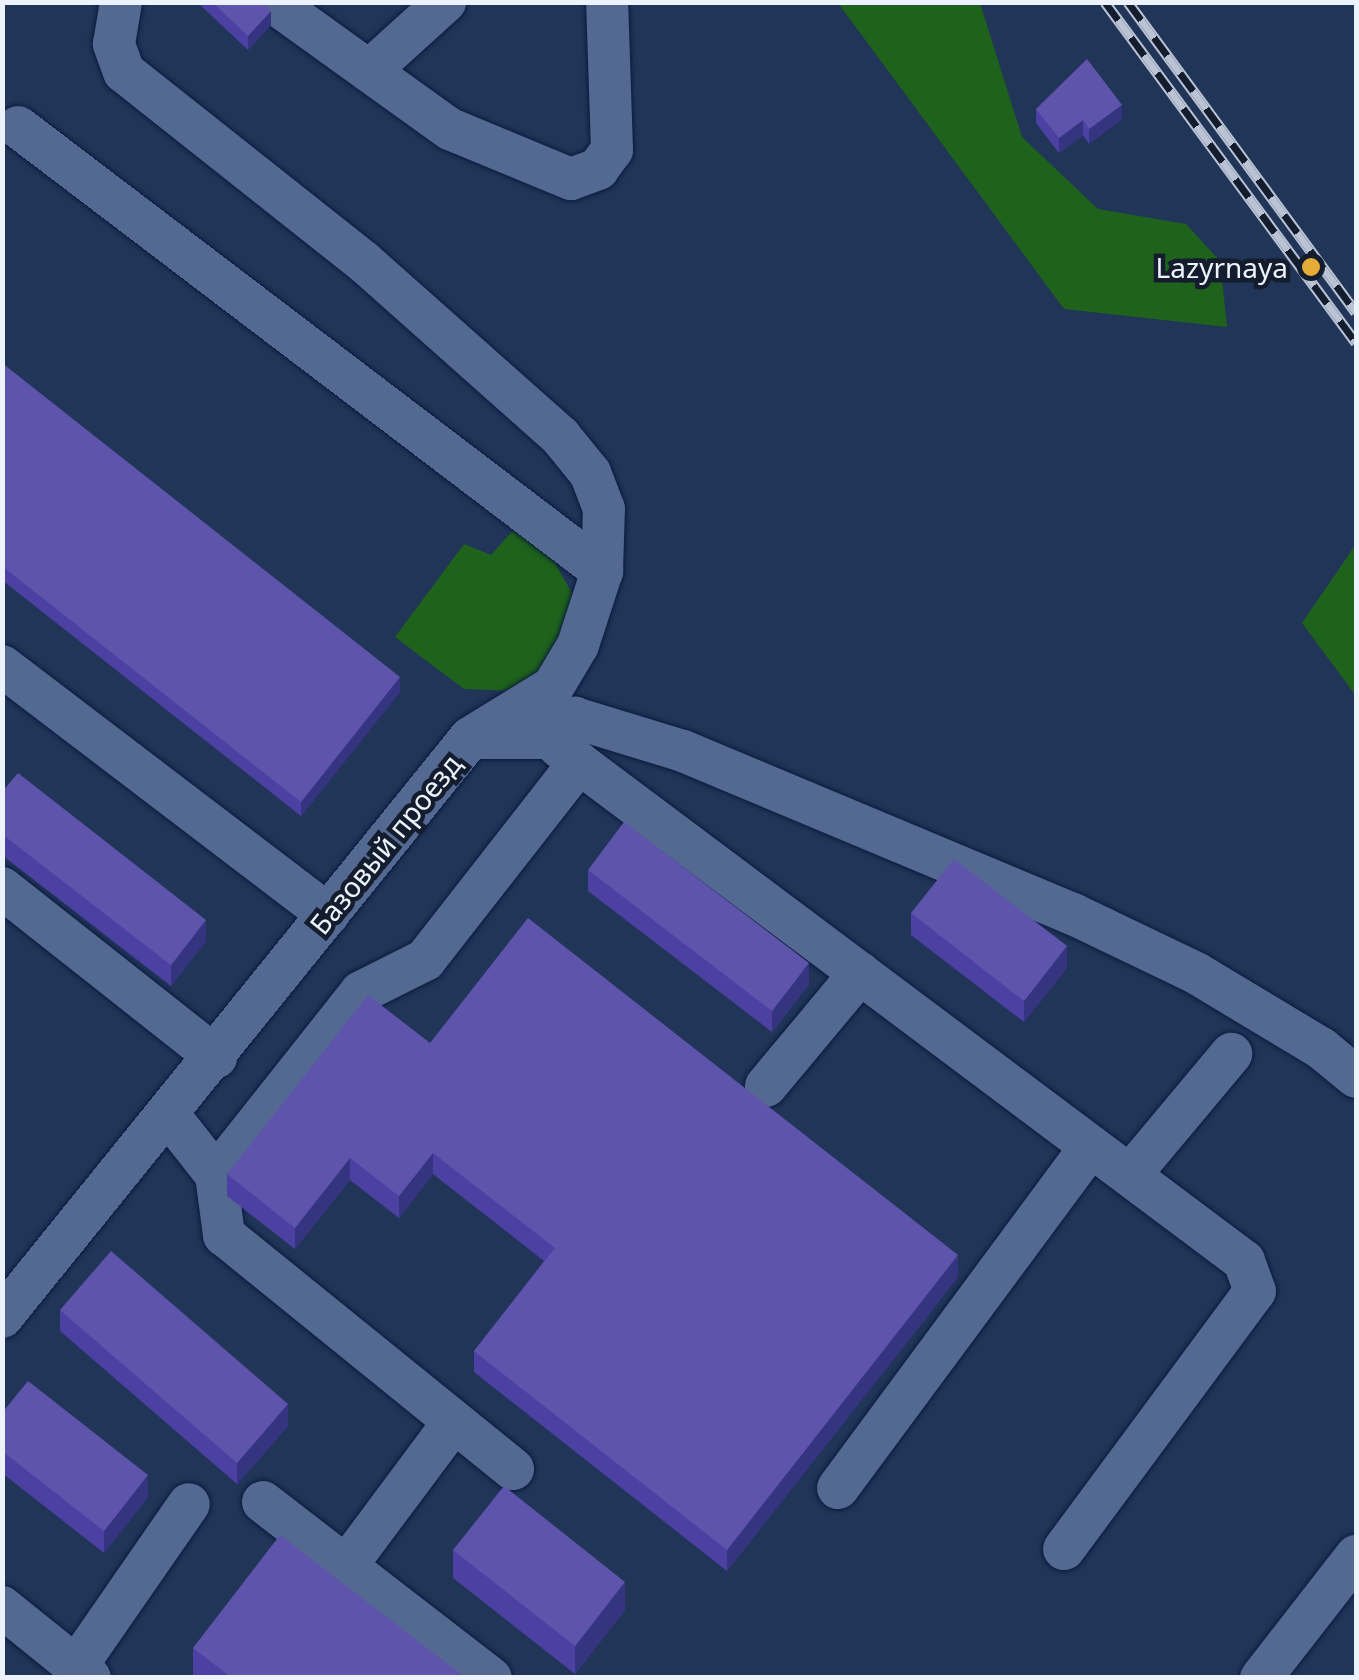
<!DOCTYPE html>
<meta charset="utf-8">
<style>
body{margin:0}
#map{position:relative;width:1359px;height:1680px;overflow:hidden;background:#213559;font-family:"Noto Sans",sans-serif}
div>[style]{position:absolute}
.green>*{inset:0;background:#1e621b}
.roads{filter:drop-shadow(0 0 2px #0a1b3d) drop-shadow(0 0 2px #0a1b3d)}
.minor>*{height:42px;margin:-21px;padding:0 21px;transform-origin:21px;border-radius:21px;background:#536992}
.rail>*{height:11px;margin-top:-5.5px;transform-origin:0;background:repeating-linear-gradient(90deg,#141d2e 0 22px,#b9c3d3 0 44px);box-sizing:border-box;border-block:2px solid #b9c3d3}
.wall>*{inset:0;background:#4d40a3}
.shaded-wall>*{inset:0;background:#343481}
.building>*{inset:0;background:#5e54ac}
.dots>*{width:28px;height:28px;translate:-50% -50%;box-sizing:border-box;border:5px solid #141d2e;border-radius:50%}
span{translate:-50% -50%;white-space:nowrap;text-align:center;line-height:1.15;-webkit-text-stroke:9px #141d2e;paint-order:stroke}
.poi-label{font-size:28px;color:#edf3fc}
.right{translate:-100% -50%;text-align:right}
.street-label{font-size:28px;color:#edf3fc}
.frame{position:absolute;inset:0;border:5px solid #edf3fc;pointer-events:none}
</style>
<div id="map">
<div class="green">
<div style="clip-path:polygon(838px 3px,980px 3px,1022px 137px,1098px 209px,1186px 224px,1220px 261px,1227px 327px,1064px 309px)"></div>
<div style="clip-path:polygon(518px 525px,554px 561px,573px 595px,564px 653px,517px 691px,464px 689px,395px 637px,464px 544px,491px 555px)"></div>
<div style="clip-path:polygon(1356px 544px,1356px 696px,1302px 623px)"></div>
</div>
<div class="roads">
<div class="minor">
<div style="left:273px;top:2px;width:218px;rotate:35.7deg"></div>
<div style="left:450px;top:129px;width:131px;rotate:22.5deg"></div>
<div style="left:571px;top:179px;width:29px;rotate:-20deg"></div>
<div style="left:598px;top:169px;width:24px;rotate:-54deg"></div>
<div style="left:612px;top:150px;width:148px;rotate:-91.9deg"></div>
<div style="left:369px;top:71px;width:103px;rotate:-42.2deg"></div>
<div style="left:18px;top:127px;width:734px;rotate:37.24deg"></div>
<div style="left:2px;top:666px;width:410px;rotate:37.3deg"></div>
<div style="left:476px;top:738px;width:72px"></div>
<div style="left:548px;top:738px;width:34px;rotate:-37deg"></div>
<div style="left:575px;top:718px;width:113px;rotate:17deg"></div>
<div style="left:683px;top:751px;width:423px;rotate:22.7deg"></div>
<div style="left:1073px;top:914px;width:136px;rotate:25.6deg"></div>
<div style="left:1196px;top:973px;width:146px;rotate:31deg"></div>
<div style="left:1321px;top:1048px;width:45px;rotate:39.6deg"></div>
<div style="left:579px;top:763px;width:831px;rotate:36.83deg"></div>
<div style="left:1244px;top:1261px;width:32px;rotate:70deg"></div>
<div style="left:1255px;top:1291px;width:321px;rotate:126.5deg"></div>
<div style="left:2px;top:888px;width:273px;rotate:38.3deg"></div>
<div style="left:766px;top:1086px;width:147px;rotate:-50.2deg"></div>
<div style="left:168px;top:1114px;width:78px;rotate:51.8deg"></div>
<div style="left:216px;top:1175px;width:233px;rotate:-51.6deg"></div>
<div style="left:361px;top:992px;width:72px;rotate:-26.6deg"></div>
<div style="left:425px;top:960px;width:250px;rotate:-52deg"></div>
<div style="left:579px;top:763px;width:27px;rotate:-141deg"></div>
<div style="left:216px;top:1175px;width:61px;rotate:82.4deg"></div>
<div style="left:224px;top:1235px;width:372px;rotate:39deg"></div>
<div style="left:1130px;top:1175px;width:158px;rotate:-50.1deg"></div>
<div style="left:2px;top:1317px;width:744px;rotate:-51.05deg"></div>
<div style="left:470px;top:738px;width:97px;rotate:-31.6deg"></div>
<div style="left:553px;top:687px;width:49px;rotate:-59.2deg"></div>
<div style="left:578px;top:645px;width:78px;rotate:-72deg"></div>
<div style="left:602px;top:571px;width:62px;rotate:-88.2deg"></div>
<div style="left:604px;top:509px;width:39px;rotate:-111deg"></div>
<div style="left:590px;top:473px;width:48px;rotate:-129deg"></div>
<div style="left:560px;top:436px;width:262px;rotate:-138.4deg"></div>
<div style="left:364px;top:262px;width:306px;rotate:-141.6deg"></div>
<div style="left:124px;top:72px;width:30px;rotate:-110deg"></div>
<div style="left:114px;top:44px;width:43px;rotate:-80.5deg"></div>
<div style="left:838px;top:1488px;width:425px;rotate:-53.5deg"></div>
<div style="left:263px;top:1502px;width:288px;rotate:37.7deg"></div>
<div style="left:347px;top:1565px;width:177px;rotate:-53.3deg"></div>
<div style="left:2px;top:1607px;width:113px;rotate:38.9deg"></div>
<div style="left:76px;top:1667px;width:198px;rotate:-55.3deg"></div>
<div style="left:1261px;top:1678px;width:155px;rotate:-52.1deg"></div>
</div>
</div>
<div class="rail">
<div style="left:1105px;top:2px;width:423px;rotate:53.6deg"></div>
<div style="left:1128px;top:2px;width:385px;rotate:53.7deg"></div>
</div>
<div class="wall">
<div style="clip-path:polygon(197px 2px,263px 2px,271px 25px,248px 50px)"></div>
<div style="clip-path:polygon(1036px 109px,1122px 119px,1089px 144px,1083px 135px,1059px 153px,1036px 123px)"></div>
<div style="clip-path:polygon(2px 363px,400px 692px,301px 816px,2px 580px)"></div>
<div style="clip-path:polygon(2px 792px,206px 941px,171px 986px,2px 855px)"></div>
<div style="clip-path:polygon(588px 870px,809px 984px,772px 1032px,588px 891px)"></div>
<div style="clip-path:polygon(911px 913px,1067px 968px,1024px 1022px,911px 935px)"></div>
<div style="clip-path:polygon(430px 1043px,958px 1277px,727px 1571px,474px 1372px,474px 1351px,544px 1261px,433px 1174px,399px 1218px,350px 1180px,295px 1249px,227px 1196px,227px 1174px)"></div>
<div style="clip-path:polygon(60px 1310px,288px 1426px,237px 1484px,60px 1331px)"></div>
<div style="clip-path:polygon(2px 1413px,148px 1497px,104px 1553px,2px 1473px)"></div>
<div style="clip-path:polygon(453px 1550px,625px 1610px,575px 1674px,453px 1578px)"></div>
<div style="clip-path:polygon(193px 1648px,462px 1678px,196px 1678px,193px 1675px)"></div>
</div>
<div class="shaded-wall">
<div style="clip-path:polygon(271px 11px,271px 25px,248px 50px,248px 36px)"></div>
<div style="clip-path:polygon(1122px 105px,1122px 119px,1089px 144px,1089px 129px)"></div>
<div style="clip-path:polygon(1083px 120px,1083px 135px,1059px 153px,1059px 138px)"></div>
<div style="clip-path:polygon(400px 677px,400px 692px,301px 816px,301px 802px)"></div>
<div style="clip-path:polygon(206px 920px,206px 941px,171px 986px,171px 965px)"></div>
<div style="clip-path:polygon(1067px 946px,1067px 968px,1024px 1022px,1024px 1001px)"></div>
<div style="clip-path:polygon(809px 963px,809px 984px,772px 1032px,772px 1011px)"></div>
<div style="clip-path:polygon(433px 1153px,433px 1174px,399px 1218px,399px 1196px)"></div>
<div style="clip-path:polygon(350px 1158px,350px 1180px,295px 1249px,295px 1228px)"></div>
<div style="clip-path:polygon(958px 1255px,958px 1277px,727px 1571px,727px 1550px)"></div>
<div style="clip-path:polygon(288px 1404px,288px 1426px,237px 1484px,237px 1463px)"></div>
<div style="clip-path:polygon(148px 1475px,148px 1497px,104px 1553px,104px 1531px)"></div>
<div style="clip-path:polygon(625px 1582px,625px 1610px,575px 1674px,575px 1646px)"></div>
</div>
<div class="building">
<div style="clip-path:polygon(212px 2px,263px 2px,271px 11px,248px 36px)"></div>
<div style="clip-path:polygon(1087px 59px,1122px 105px,1089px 129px,1083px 120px,1059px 138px,1036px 109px)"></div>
<div style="clip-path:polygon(2px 363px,400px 677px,301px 802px,2px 566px)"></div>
<div style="clip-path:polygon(18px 773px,206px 920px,171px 965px,2px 834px,2px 792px)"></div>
<div style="clip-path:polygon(624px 822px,809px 963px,772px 1011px,588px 870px)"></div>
<div style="clip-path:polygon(954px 859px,1067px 946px,1024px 1001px,911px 913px)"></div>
<div style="clip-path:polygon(528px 918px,958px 1255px,727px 1550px,474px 1351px,555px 1248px,433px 1153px,399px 1196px,350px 1158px,295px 1228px,227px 1174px,368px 995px,430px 1043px)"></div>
<div style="clip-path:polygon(111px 1251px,288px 1404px,237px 1463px,60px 1310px)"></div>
<div style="clip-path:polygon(28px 1381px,148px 1475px,104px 1531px,2px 1451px,2px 1413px)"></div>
<div style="clip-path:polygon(504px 1486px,625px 1582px,575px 1646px,453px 1550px)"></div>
<div style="clip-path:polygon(280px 1535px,462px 1675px,459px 1678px,232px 1678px,193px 1648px)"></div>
</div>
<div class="dots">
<div style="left:1311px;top:267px;background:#e5ad35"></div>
</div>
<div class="poi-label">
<span class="right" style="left:1288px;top:267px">Lazyrnaya</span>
</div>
<div class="street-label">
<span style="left:385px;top:844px;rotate:-51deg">Базовый проезд</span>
</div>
<div class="frame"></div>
</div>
